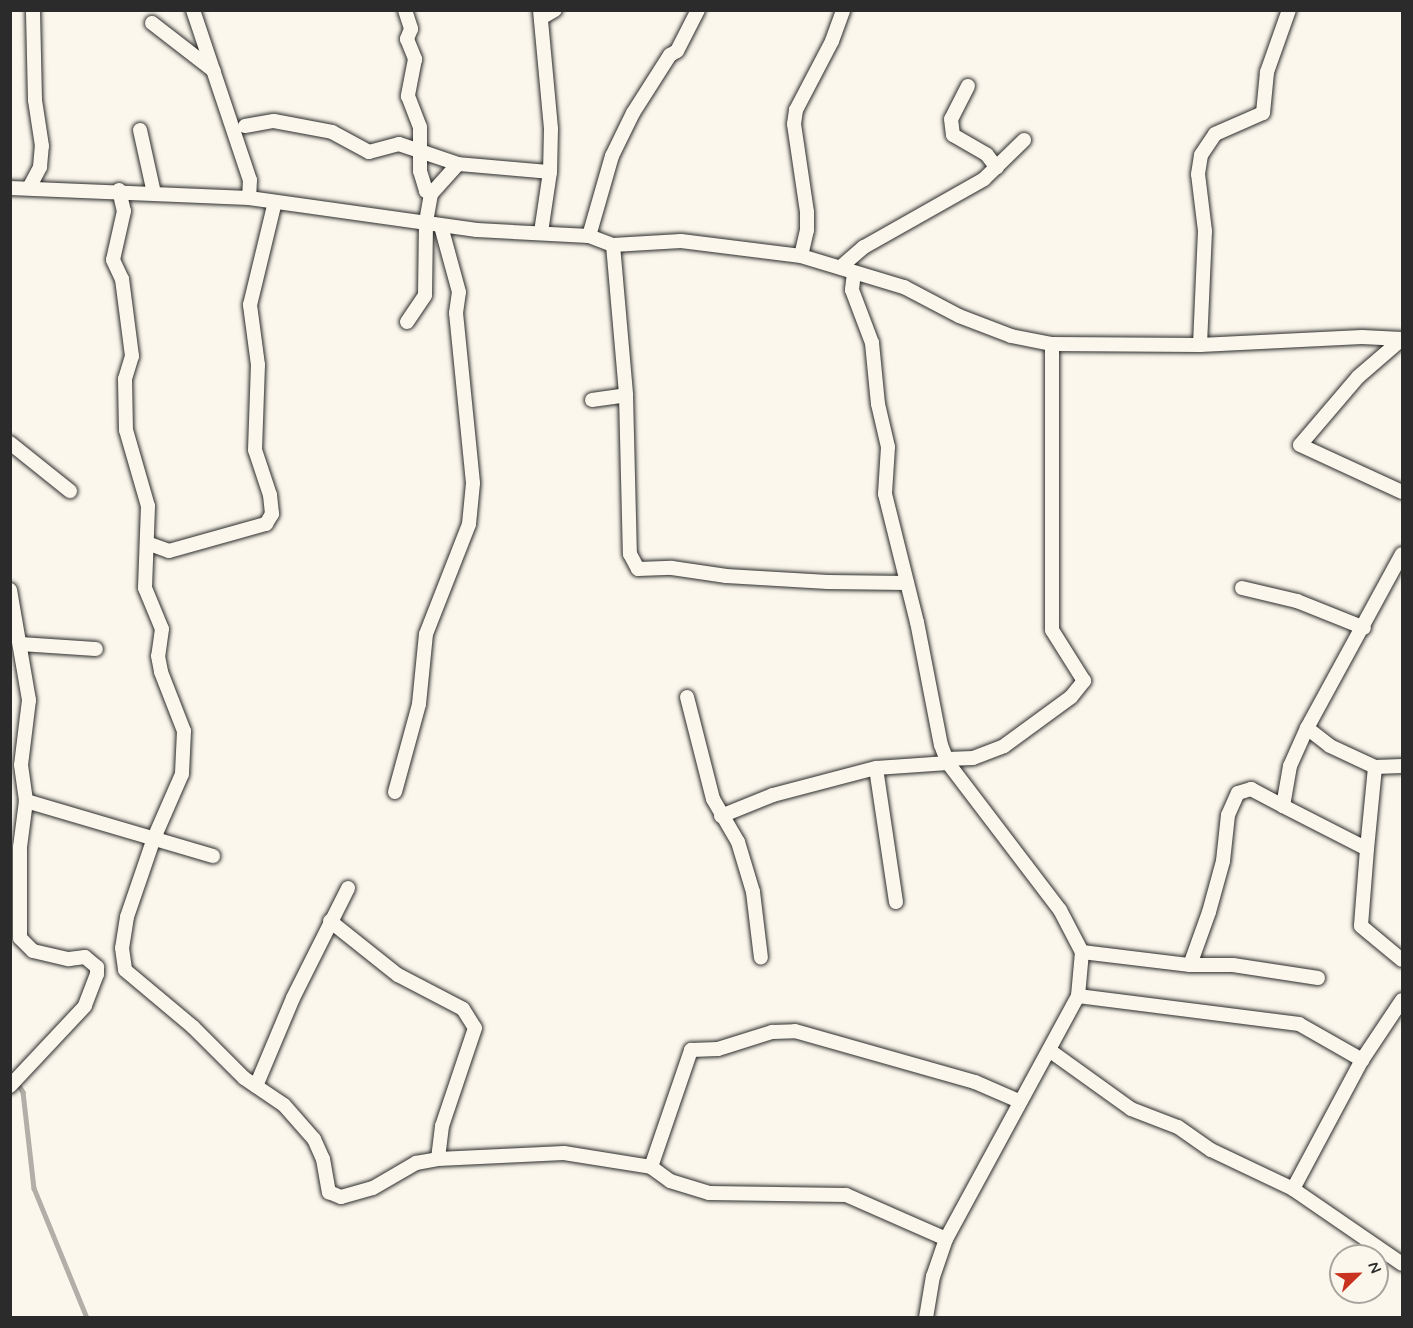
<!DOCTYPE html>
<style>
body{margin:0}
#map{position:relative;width:1413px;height:1328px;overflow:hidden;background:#fbf7ec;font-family:Mynerve,sans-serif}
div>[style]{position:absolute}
.stream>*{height:4.5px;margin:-2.25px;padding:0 2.25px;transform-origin:2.25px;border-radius:2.25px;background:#b1afa7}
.roads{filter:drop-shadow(0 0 2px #2b2b2b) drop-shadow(0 0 2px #2b2b2b)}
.minor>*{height:14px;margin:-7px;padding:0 7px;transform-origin:7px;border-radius:7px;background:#fbf7ec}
span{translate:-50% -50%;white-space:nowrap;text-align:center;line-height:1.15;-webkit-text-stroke:4.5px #fbf7ec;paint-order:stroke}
.frame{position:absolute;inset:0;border:12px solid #2b2b2b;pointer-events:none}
.north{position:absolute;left:1329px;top:1244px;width:60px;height:60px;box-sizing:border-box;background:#fbf7ec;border:2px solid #a8a59f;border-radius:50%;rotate:67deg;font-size:16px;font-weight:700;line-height:24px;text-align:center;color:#2b2b2b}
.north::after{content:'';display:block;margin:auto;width:21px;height:27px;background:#c8321e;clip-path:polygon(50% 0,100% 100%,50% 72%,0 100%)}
</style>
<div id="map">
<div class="stream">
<div style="left:10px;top:1072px;width:24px;rotate:57deg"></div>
<div style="left:23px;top:1092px;width:97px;rotate:83.5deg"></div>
<div style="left:34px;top:1188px;width:140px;rotate:67.8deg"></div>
</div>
<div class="roads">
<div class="minor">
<div style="left:193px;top:10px;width:179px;rotate:71.5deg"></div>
<div style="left:250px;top:180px;width:18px;rotate:93deg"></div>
<div style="left:405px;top:10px;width:20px;rotate:72deg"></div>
<div style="left:411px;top:29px;width:11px;rotate:112deg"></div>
<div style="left:407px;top:39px;width:22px;rotate:68deg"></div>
<div style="left:415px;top:59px;width:38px;rotate:101deg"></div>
<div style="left:408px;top:96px;width:33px;rotate:69deg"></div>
<div style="left:420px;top:127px;width:44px;rotate:90deg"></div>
<div style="left:420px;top:171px;width:21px;rotate:73deg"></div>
<div style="left:426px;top:191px;width:6px;rotate:31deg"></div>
<div style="left:540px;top:10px;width:120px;rotate:84.7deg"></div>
<div style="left:551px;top:129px;width:43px;rotate:91.3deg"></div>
<div style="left:550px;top:172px;width:61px;rotate:98.5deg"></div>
<div style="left:541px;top:18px;width:16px;rotate:-30deg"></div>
<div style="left:152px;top:23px;width:78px;rotate:37.7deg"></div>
<div style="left:968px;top:86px;width:37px;rotate:117deg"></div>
<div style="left:951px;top:119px;width:16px;rotate:83deg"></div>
<div style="left:953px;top:135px;width:39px;rotate:30deg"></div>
<div style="left:987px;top:155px;width:16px;rotate:52deg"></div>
<div style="left:245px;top:126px;width:29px;rotate:-10deg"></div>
<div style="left:274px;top:121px;width:59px;rotate:10.7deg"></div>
<div style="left:332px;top:132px;width:42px;rotate:28.4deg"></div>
<div style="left:369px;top:152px;width:31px;rotate:-15deg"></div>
<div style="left:399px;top:144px;width:62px;rotate:18.7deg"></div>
<div style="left:458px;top:164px;width:92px;rotate:5deg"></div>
<div style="left:140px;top:130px;width:65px;rotate:77.5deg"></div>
<div style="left:10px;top:188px;width:239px;rotate:2.4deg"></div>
<div style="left:249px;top:198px;width:230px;rotate:8deg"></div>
<div style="left:477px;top:230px;width:112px;rotate:3.1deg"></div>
<div style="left:589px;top:236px;width:26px;rotate:21deg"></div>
<div style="left:613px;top:245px;width:68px;rotate:-3.4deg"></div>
<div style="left:681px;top:241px;width:121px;rotate:7.1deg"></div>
<div style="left:801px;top:256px;width:108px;rotate:16.8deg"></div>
<div style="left:904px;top:287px;width:62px;rotate:27.8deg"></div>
<div style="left:959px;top:316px;width:56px;rotate:21deg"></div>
<div style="left:1011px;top:336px;width:42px;rotate:11deg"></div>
<div style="left:1052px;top:344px;width:148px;rotate:0.4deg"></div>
<div style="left:1200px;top:345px;width:162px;rotate:-2.8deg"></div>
<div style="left:1362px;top:337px;width:40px;rotate:2.9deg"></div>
<div style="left:29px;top:188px;width:24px;rotate:-62deg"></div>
<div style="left:40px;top:167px;width:21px;rotate:-85deg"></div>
<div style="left:42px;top:146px;width:47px;rotate:-98.7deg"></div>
<div style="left:35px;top:100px;width:90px;rotate:-91.3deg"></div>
<div style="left:119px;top:190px;width:22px;rotate:77deg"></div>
<div style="left:124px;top:211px;width:50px;rotate:102.7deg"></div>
<div style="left:113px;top:260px;width:21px;rotate:65deg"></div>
<div style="left:122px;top:279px;width:78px;rotate:82.6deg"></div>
<div style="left:132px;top:356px;width:24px;rotate:107deg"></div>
<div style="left:125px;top:379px;width:51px;rotate:88.9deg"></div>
<div style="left:126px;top:430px;width:79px;rotate:73.9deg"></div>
<div style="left:148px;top:506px;width:82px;rotate:92.1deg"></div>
<div style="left:145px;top:588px;width:44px;rotate:67.5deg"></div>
<div style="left:162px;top:629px;width:27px;rotate:98deg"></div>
<div style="left:158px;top:656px;width:16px;rotate:79deg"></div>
<div style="left:161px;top:672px;width:63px;rotate:68.7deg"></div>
<div style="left:184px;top:731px;width:43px;rotate:92.7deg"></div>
<div style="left:182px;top:774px;width:70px;rotate:113.6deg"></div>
<div style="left:154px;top:838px;width:83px;rotate:108.9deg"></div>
<div style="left:127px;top:917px;width:31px;rotate:99deg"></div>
<div style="left:122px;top:948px;width:22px;rotate:82deg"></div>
<div style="left:125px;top:970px;width:89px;rotate:40deg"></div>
<div style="left:193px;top:1027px;width:72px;rotate:45deg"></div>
<div style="left:244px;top:1078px;width:48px;rotate:34deg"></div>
<div style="left:284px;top:1105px;width:45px;rotate:48.6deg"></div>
<div style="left:314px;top:1139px;width:22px;rotate:66deg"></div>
<div style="left:323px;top:1159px;width:34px;rotate:80deg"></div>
<div style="left:329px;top:1192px;width:13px;rotate:23deg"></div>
<div style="left:341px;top:1197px;width:33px;rotate:-16deg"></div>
<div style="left:373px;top:1188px;width:50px;rotate:-30.2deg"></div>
<div style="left:416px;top:1163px;width:22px;rotate:-10deg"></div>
<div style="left:438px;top:1159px;width:126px;rotate:-2.7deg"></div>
<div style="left:564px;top:1153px;width:88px;rotate:9.1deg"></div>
<div style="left:651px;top:1167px;width:24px;rotate:36deg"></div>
<div style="left:670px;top:1181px;width:41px;rotate:17.1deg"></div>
<div style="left:709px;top:1193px;width:137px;rotate:0.8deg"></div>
<div style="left:846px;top:1195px;width:109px;rotate:23.7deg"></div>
<div style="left:589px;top:236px;width:83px;rotate:-74deg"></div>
<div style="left:612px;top:156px;width:48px;rotate:-64deg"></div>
<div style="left:633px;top:113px;width:69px;rotate:-57.5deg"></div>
<div style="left:670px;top:55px;width:8px;rotate:-30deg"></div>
<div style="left:677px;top:51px;width:46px;rotate:-62.9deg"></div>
<div style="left:613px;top:245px;width:151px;rotate:85deg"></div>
<div style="left:626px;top:395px;width:159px;rotate:88.6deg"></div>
<div style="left:630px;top:554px;width:17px;rotate:62deg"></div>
<div style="left:638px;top:569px;width:34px;rotate:-2deg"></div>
<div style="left:672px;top:568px;width:55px;rotate:8.4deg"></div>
<div style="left:726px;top:576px;width:102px;rotate:3.4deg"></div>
<div style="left:828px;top:582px;width:79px;rotate:0.7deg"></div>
<div style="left:801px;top:256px;width:27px;rotate:-77deg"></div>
<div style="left:807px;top:230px;width:18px;rotate:-90deg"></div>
<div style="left:807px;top:212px;width:89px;rotate:-98.4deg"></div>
<div style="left:794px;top:124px;width:14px;rotate:-82deg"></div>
<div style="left:796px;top:110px;width:78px;rotate:-62.4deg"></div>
<div style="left:832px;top:41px;width:33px;rotate:-70deg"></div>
<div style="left:843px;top:265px;width:28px;rotate:-41deg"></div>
<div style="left:864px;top:247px;width:138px;rotate:-29.5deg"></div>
<div style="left:984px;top:179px;width:56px;rotate:-44.3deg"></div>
<div style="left:854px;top:273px;width:17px;rotate:97deg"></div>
<div style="left:852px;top:290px;width:57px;rotate:69.3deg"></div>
<div style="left:872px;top:343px;width:61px;rotate:84.4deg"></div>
<div style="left:878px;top:404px;width:44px;rotate:76.9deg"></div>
<div style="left:888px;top:447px;width:47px;rotate:93.7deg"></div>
<div style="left:885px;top:494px;width:132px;rotate:76deg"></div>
<div style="left:917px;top:622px;width:125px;rotate:79deg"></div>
<div style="left:941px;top:745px;width:19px;rotate:69deg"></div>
<div style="left:948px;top:763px;width:185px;rotate:52.7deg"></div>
<div style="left:1060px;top:910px;width:47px;rotate:62.4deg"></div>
<div style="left:1082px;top:952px;width:44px;rotate:95.2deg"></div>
<div style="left:1078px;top:996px;width:277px;rotate:118.5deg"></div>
<div style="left:946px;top:1239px;width:39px;rotate:109deg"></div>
<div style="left:933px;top:1276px;width:43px;rotate:99.5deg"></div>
<div style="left:407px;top:322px;width:32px;rotate:-56deg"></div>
<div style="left:425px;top:295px;width:73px;rotate:-89.2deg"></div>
<div style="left:426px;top:222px;width:28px;rotate:-80deg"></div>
<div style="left:431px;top:194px;width:40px;rotate:-48deg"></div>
<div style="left:1402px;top:339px;width:58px;rotate:139.2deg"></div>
<div style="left:1358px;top:377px;width:89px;rotate:130.5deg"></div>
<div style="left:1300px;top:445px;width:112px;rotate:24.7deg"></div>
<div style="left:1200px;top:345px;width:114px;rotate:-87.5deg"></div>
<div style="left:1205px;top:231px;width:57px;rotate:-97deg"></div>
<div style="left:1198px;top:174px;width:19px;rotate:-81deg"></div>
<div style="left:1201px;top:155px;width:25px;rotate:-56deg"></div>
<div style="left:1215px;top:134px;width:52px;rotate:-23.6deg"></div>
<div style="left:1263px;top:113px;width:41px;rotate:-84.4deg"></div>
<div style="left:1267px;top:72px;width:66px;rotate:-70.5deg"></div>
<div style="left:592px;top:400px;width:34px;rotate:-8deg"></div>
<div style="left:10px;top:443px;width:77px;rotate:38.7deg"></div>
<div style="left:147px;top:543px;width:23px;rotate:20deg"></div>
<div style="left:169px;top:551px;width:101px;rotate:-15.6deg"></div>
<div style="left:266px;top:524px;width:12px;rotate:-59deg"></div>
<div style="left:272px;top:514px;width:19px;rotate:-96deg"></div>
<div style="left:270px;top:495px;width:47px;rotate:-108.4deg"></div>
<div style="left:255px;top:450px;width:85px;rotate:-88deg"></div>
<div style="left:258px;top:365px;width:61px;rotate:-97.6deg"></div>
<div style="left:250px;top:305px;width:106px;rotate:-76.4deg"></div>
<div style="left:1242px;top:588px;width:57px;rotate:13.3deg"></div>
<div style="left:1297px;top:601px;width:72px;rotate:21.9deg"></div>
<div style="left:10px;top:590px;width:112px;rotate:80.2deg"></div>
<div style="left:29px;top:700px;width:65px;rotate:97deg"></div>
<div style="left:21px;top:765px;width:36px;rotate:82deg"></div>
<div style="left:26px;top:801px;width:46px;rotate:97.4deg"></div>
<div style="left:20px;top:847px;width:91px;rotate:90deg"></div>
<div style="left:20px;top:938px;width:18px;rotate:45deg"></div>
<div style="left:33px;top:951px;width:37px;rotate:13deg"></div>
<div style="left:69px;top:959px;width:16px;rotate:-7deg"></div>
<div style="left:85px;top:957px;width:16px;rotate:40deg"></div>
<div style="left:97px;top:967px;width:7px;rotate:90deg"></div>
<div style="left:97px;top:974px;width:34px;rotate:111deg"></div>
<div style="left:85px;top:1006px;width:110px;rotate:133.2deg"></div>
<div style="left:20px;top:644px;width:76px;rotate:3.8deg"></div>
<div style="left:687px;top:697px;width:105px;rotate:75.7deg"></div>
<div style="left:713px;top:799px;width:50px;rotate:59.8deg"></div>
<div style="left:738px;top:842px;width:52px;rotate:73.3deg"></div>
<div style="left:753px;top:892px;width:66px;rotate:83.1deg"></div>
<div style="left:1307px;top:728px;width:29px;rotate:38deg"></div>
<div style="left:1330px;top:746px;width:50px;rotate:25deg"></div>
<div style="left:947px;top:759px;width:26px;rotate:-2deg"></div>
<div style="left:973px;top:758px;width:33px;rotate:-21deg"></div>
<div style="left:1004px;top:746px;width:83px;rotate:-36.2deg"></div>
<div style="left:1071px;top:697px;width:21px;rotate:-51deg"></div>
<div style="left:1084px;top:681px;width:60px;rotate:-122.1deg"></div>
<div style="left:1052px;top:630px;width:286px;rotate:-90deg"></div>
<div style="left:395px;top:792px;width:91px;rotate:-74.7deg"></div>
<div style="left:419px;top:704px;width:70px;rotate:-84.3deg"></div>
<div style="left:426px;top:634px;width:118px;rotate:-68.6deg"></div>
<div style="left:469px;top:524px;width:41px;rotate:-84.4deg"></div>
<div style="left:473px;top:483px;width:171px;rotate:-95.7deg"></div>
<div style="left:456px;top:313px;width:21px;rotate:-82deg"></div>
<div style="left:459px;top:292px;width:68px;rotate:-105.3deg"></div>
<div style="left:26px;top:801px;width:195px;rotate:16.4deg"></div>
<div style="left:1283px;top:806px;width:94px;rotate:27.1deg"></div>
<div style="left:1367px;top:849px;width:77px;rotate:94.5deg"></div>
<div style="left:1361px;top:926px;width:53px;rotate:39.7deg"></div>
<div style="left:721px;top:816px;width:56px;rotate:-22deg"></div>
<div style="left:773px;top:795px;width:106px;rotate:-14.7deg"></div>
<div style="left:1367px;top:849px;width:82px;rotate:-84.4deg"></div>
<div style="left:1375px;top:767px;width:27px;rotate:-2deg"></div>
<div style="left:896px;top:902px;width:135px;rotate:-98.5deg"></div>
<div style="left:876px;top:768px;width:72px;rotate:-4deg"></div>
<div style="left:330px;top:921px;width:87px;rotate:38.5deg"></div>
<div style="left:398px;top:975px;width:73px;rotate:27.6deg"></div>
<div style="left:463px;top:1009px;width:22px;rotate:58deg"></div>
<div style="left:475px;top:1028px;width:103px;rotate:108.6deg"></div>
<div style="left:442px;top:1126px;width:33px;rotate:97deg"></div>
<div style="left:1082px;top:952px;width:109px;rotate:6.9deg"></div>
<div style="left:1190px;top:965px;width:43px"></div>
<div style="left:1233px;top:965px;width:86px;rotate:8.7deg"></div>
<div style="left:1190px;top:965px;width:56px;rotate:-70.3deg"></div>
<div style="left:1209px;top:912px;width:53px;rotate:-74.6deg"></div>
<div style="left:1223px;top:861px;width:46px;rotate:-83.8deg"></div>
<div style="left:1228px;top:815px;width:24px;rotate:-66deg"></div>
<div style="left:1238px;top:793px;width:14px;rotate:-17deg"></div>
<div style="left:1251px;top:789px;width:36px;rotate:28deg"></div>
<div style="left:1283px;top:806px;width:41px;rotate:-80.1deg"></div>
<div style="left:1290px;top:766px;width:42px;rotate:-65.9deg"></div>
<div style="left:1307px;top:728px;width:198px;rotate:-61.4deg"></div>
<div style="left:1078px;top:996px;width:223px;rotate:7.2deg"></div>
<div style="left:1299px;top:1024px;width:73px;rotate:29.7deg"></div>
<div style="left:1362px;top:1060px;width:72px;rotate:-56.3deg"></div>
<div style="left:1049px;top:1050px;width:101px;rotate:35.7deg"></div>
<div style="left:1131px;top:1109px;width:50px;rotate:21deg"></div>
<div style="left:1178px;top:1127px;width:40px;rotate:34.9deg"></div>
<div style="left:1211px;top:1150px;width:91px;rotate:25.4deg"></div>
<div style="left:1293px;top:1189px;width:132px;rotate:34.5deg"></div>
<div style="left:256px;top:1086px;width:95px;rotate:-67.2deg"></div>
<div style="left:293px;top:998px;width:123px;rotate:-63.4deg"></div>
<div style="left:651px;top:1167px;width:124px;rotate:-71.1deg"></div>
<div style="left:691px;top:1050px;width:27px;rotate:-2deg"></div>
<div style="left:718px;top:1049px;width:57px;rotate:-17.5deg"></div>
<div style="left:772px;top:1032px;width:23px;rotate:-2deg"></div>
<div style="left:795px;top:1031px;width:187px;rotate:15.8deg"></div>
<div style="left:975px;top:1082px;width:48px;rotate:23.4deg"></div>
<div style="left:1293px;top:1189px;width:146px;rotate:-61.9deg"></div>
</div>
</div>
<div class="frame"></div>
<div class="north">N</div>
</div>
